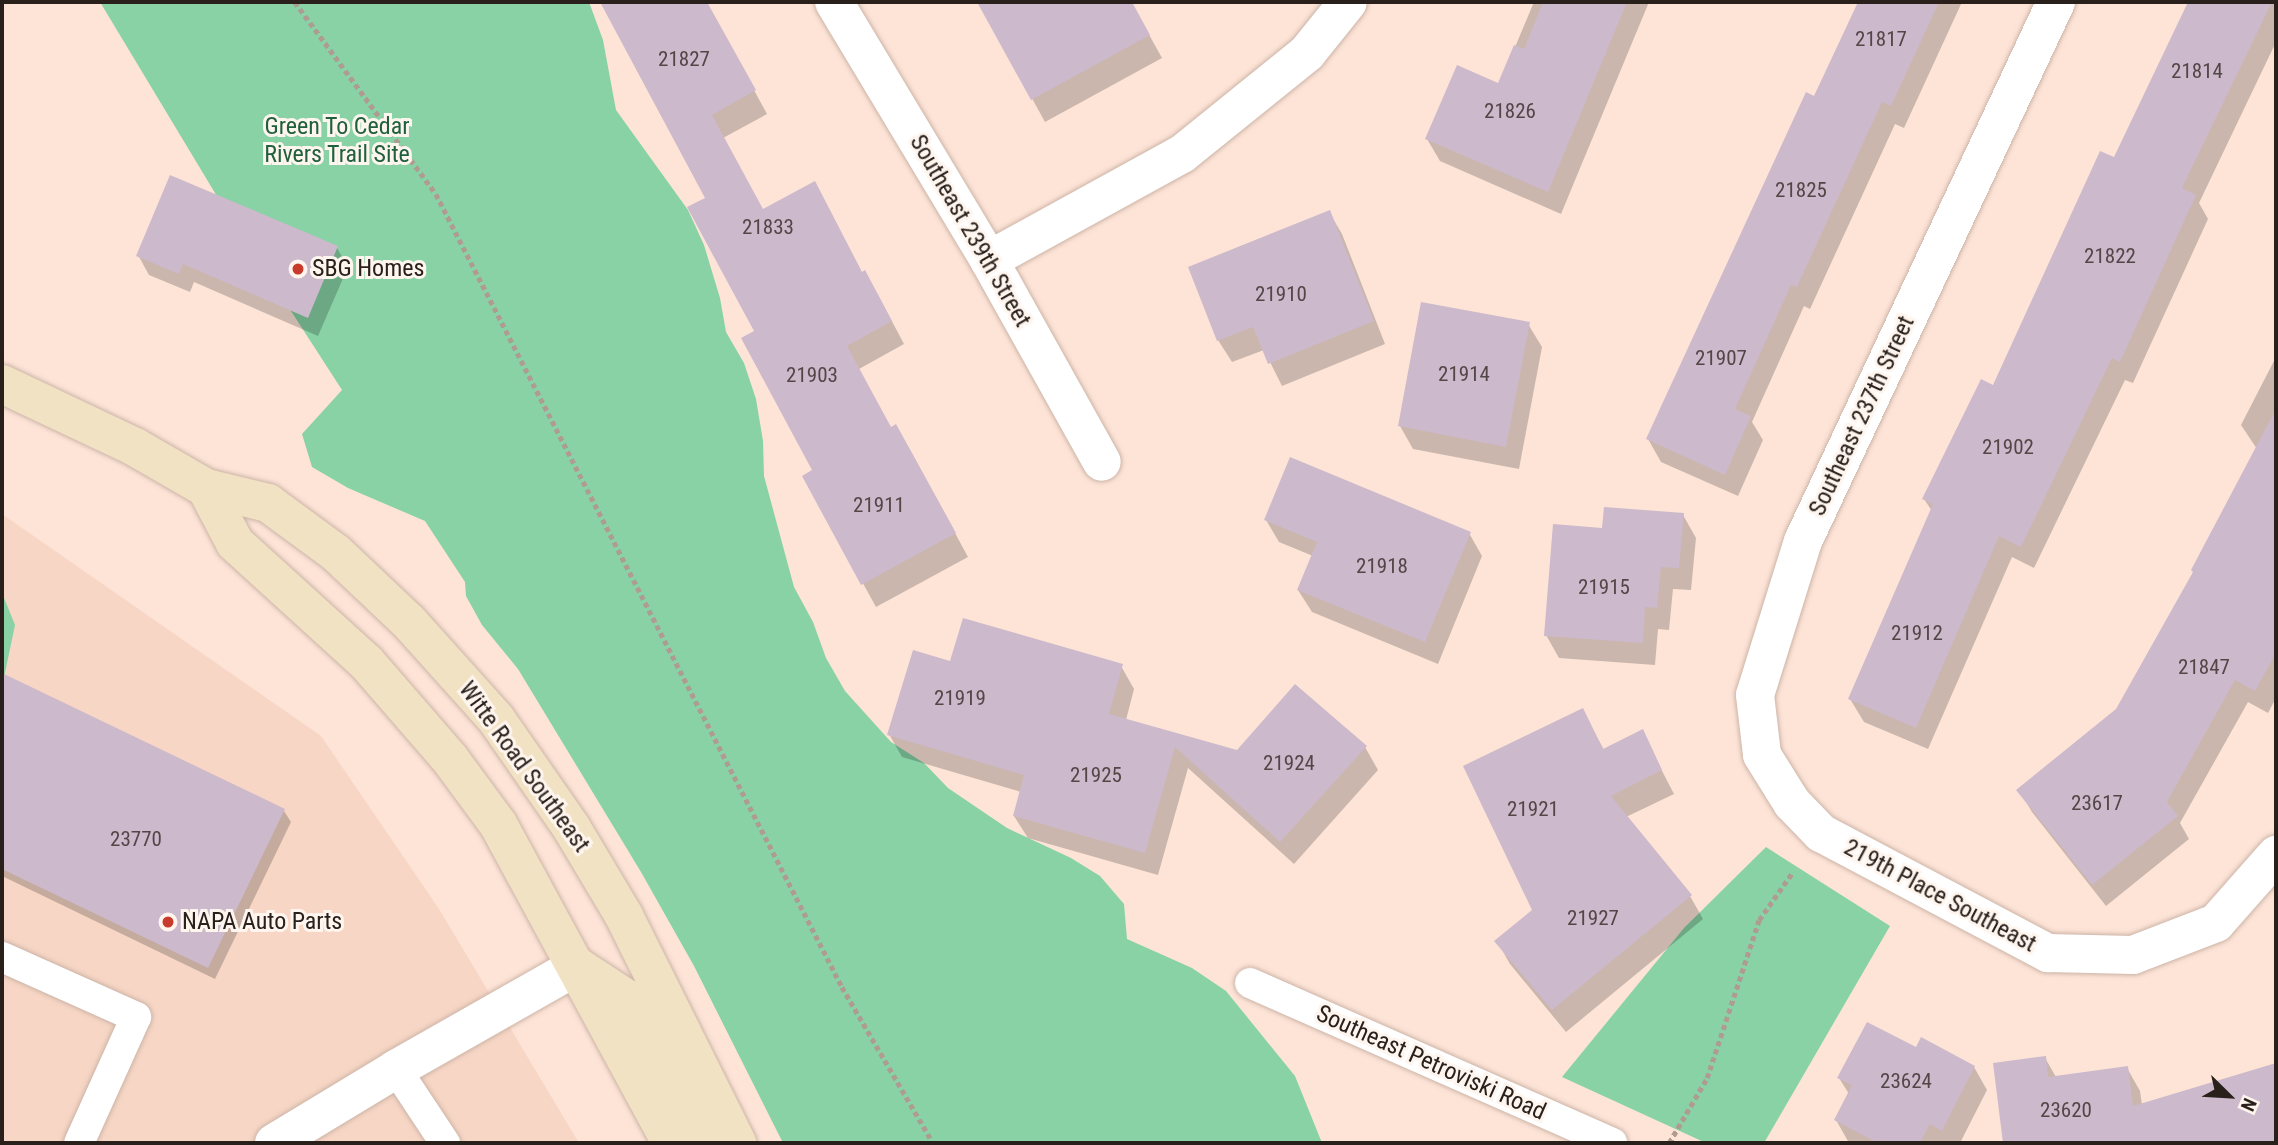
<!DOCTYPE html>
<style>
body{margin:0}
#map{position:relative;width:2278px;height:1145px;overflow:hidden;background:#fde4d7;font-family:"Roboto Condensed",sans-serif}
div>[style]{position:absolute}
.built>*{inset:0;background:#f7d6c5}
.green>*{inset:0;background:#89d2a5}
.shadow>*{inset:0;background:#0003}
.building>*{inset:0;background:#ccb9cb}
.path>*{height:4.5px;margin-top:-2.25px;transform-origin:0;background:repeating-linear-gradient(90deg,#ae9b91 0 5px,transparent 0 8.5px)}
.roads{filter:drop-shadow(0 0 2px #ccb4a7) drop-shadow(0 0 2px #ccb4a7)}
.lane>*{height:30px;margin:-15px;padding:0 15px;transform-origin:15px;border-radius:15px;background:#fff}
.street>*{height:38px;margin:-19px;padding:0 19px;transform-origin:19px;border-radius:19px;background:#fff}
.secondary>*{height:38px;margin:-19px;padding:0 19px;transform-origin:19px;border-radius:19px;background:#f2e2c4}
.dots>*{width:19px;height:19px;translate:-50% -50%;box-sizing:border-box;border:4px solid #fff5ef;border-radius:50%}
span{translate:-50% -50%;white-space:nowrap;text-align:center;line-height:1.15;-webkit-text-stroke:6px #fff5ef;paint-order:stroke}
.number-label{font-size:21px;color:#524647}
.number-label span{-webkit-text-stroke-width:0}
.park-label{font-size:24px;color:#1f603e}
.street-label{font-size:24px;color:#29201b}
.poi-label{font-size:24px;color:#29201b}
.left{translate:0 -50%;text-align:left}
.frame{position:absolute;inset:0;border:4px solid #29201b;pointer-events:none}
.north{position:absolute;left:2194px;top:1061px;width:70px;height:70px;-webkit-text-stroke:5px #fff5ef;paint-order:stroke;rotate:114deg;font-size:19px;font-weight:700;line-height:28px;text-align:center;color:#29201b}
.north::after{content:'';display:block;margin:auto;width:24px;height:32px;background:#29201b;clip-path:polygon(50% 0,100% 100%,50% 72%,0 100%)}
</style>
<div id="map">
<div class="built">
<div style="clip-path:polygon(2px 514px,321px 736px,439px 909px,579px 1143px,2px 1143px)"></div>
</div>
<div class="green">
<div style="clip-path:polygon(100px 2px,589px 2px,603px 40px,616px 110px,688px 210px,704px 245px,720px 298px,726px 332px,744px 363px,756px 399px,763px 441px,764px 476px,794px 587px,813px 622px,826px 658px,845px 691px,891px 742px,924px 763px,948px 788px,1007px 828px,1071px 858px,1100px 876px,1124px 904px,1127px 939px,1192px 968px,1226px 991px,1295px 1076px,1322px 1143px,783px 1143px,694px 966px,641px 872px,518px 669px,482px 625px,466px 596px,465px 582px,425px 521px,348px 488px,312px 467px,302px 434px,342px 390px,218px 198px)"></div>
<div style="clip-path:polygon(2px 593px,15px 625px,2px 687px)"></div>
<div style="clip-path:polygon(1766px 847px,1890px 926px,1764px 1143px,1706px 1143px,1562px 1077px,1684px 928px)"></div>
</div>
<div class="shadow">
<div style="clip-path:polygon(601px 2px,706px 2px,767px 114px,723px 138px,763px 211px,862px 274px,878px 295px,904px 344px,859px 369px,891px 429px,909px 448px,968px 557px,876px 607px,804px 476px,815px 471px,756px 331px,708px 198px)"></div>
<div style="clip-path:polygon(979px 2px,1131px 2px,1162px 58px,1045px 122px)"></div>
<div style="clip-path:polygon(1534px 2px,1649px 2px,1561px 214px,1440px 161px,1427px 139px,1499px 85px)"></div>
<div style="clip-path:polygon(1860px 2px,1962px 2px,1904px 128px,1895px 124px,1810px 309px,1804px 306px,1752px 422px,1763px 440px,1738px 496px,1661px 462px,1648px 439px)"></div>
<div style="clip-path:polygon(2190px 2px,2276px 2px,2276px 42px,2199px 203px,2208px 219px,2133px 383px,2125px 380px,2034px 568px,2012px 557px,1928px 749px,1864px 722px,1850px 699px,1932px 511px,1924px 499px,1994px 387px,2115px 160px)"></div>
<div style="clip-path:polygon(1329px 212px,1342px 234px,1385px 344px,1282px 386px,1264px 350px,1232px 362px,1218px 340px)"></div>
<div style="clip-path:polygon(337px 248px,348px 267px,318px 336px,194px 282px,190px 292px,149px 275px,138px 255px)"></div>
<div style="clip-path:polygon(1528px 324px,1542px 347px,1519px 469px,1413px 449px,1400px 426px)"></div>
<div style="clip-path:polygon(2276px 357px,2276px 698px,2268px 713px,2248px 702px,2180px 823px,2189px 839px,2106px 906px,2032px 812px,2019px 790px,2117px 711px,2194px 573px,2257px 449px,2241px 425px)"></div>
<div style="clip-path:polygon(1683px 515px,1696px 538px,1691px 590px,1673px 589px,1669px 630px,1658px 629px,1655px 665px,1559px 658px,1546px 635px,1603px 529px)"></div>
<div style="clip-path:polygon(1266px 520px,1469px 533px,1482px 556px,1438px 664px,1312px 612px,1298px 590px,1313px 556px,1279px 542px)"></div>
<div style="clip-path:polygon(951px 663px,1121px 666px,1134px 689px,1126px 720px,1237px 752px,1365px 747px,1378px 770px,1294px 864px,1188px 768px,1158px 875px,1028px 838px,1014px 816px,1021px 792px,902px 757px,889px 734px)"></div>
<div style="clip-path:polygon(12px 680px,284px 811px,291px 822px,215px 979px,2px 876px,2px 700px)"></div>
<div style="clip-path:polygon(1582px 710px,1604px 750px,1642px 732px,1674px 794px,1626px 817px,1690px 896px,1703px 919px,1566px 1032px,1510px 964px,1497px 941px,1535px 911px)"></div>
<div style="clip-path:polygon(2045px 1058px,2056px 1077px,2127px 1068px,2140px 1091px,2142px 1105px,2272px 1066px,2276px 1073px,2276px 1143px,2005px 1143px,1995px 1065px)"></div>
<div style="clip-path:polygon(1974px 1067px,1987px 1090px,1960px 1143px,1849px 1143px,1836px 1120px,1849px 1094px,1839px 1078px)"></div>
</div>
<div class="building">
<div style="clip-path:polygon(600px 2px,707px 2px,756px 90px,712px 115px,763px 209px,815px 181px,862px 272px,865px 270px,892px 321px,847px 346px,891px 427px,896px 424px,956px 533px,861px 585px,802px 476px,812px 470px,741px 338px,754px 331px,687px 207px,705px 198px)"></div>
<div style="clip-path:polygon(977px 2px,1132px 2px,1150px 35px,1031px 100px)"></div>
<div style="clip-path:polygon(1543px 2px,1627px 2px,1548px 192px,1425px 139px,1457px 65px,1498px 83px,1514px 45px,1524px 49px)"></div>
<div style="clip-path:polygon(1858px 2px,1939px 2px,1891px 106px,1882px 102px,1797px 287px,1791px 285px,1735px 409px,1751px 416px,1725px 475px,1646px 439px,1806px 92px,1814px 96px)"></div>
<div style="clip-path:polygon(2188px 2px,2272px 2px,2182px 188px,2196px 195px,2120px 362px,2112px 358px,2021px 547px,1999px 536px,1916px 728px,1848px 699px,1933px 504px,1922px 499px,1981px 379px,1993px 385px,2100px 151px,2114px 157px)"></div>
<div style="clip-path:polygon(170px 175px,338px 246px,308px 318px,183px 264px,179px 274px,136px 256px)"></div>
<div style="clip-path:polygon(1330px 210px,1374px 321px,1268px 364px,1253px 327px,1217px 341px,1188px 267px)"></div>
<div style="clip-path:polygon(1421px 302px,1530px 322px,1506px 447px,1398px 426px)"></div>
<div style="clip-path:polygon(2276px 409px,2276px 653px,2255px 691px,2235px 680px,2167px 802px,2178px 816px,2092px 885px,2016px 790px,2116px 709px,2193px 572px,2191px 570px)"></div>
<div style="clip-path:polygon(1290px 457px,1471px 532px,1425px 642px,1297px 590px,1317px 542px,1264px 520px)"></div>
<div style="clip-path:polygon(1604px 507px,1684px 513px,1679px 568px,1661px 567px,1657px 608px,1645px 607px,1643px 643px,1544px 636px,1553px 524px,1602px 528px)"></div>
<div style="clip-path:polygon(963px 618px,1123px 664px,1109px 714px,1237px 750px,1295px 684px,1367px 746px,1280px 842px,1175px 747px,1145px 853px,1013px 816px,1024px 775px,887px 735px,913px 650px,950px 661px)"></div>
<div style="clip-path:polygon(2px 673px,285px 809px,208px 968px,2px 869px)"></div>
<div style="clip-path:polygon(1583px 708px,1603px 749px,1643px 729px,1662px 770px,1611px 796px,1692px 895px,1552px 1010px,1494px 941px,1532px 910px,1463px 766px)"></div>
<div style="clip-path:polygon(1867px 1022px,1916px 1047px,1921px 1037px,1975px 1066px,1942px 1131px,1930px 1124px,1920px 1143px,1878px 1143px,1834px 1120px,1852px 1085px,1837px 1078px)"></div>
<div style="clip-path:polygon(2046px 1056px,2048px 1077px,2128px 1066px,2133px 1106px,2276px 1063px,2276px 1143px,2003px 1143px,1993px 1063px)"></div>
</div>
<div class="path">
<div style="left:295px;top:2px;width:238px;rotate:53.7deg"></div>
<div style="left:436px;top:194px;width:891px;rotate:62.89deg"></div>
<div style="left:842px;top:987px;width:181px;rotate:59.7deg"></div>
<div style="left:1669px;top:1143px;width:75px;rotate:-59.7deg"></div>
<div style="left:1707px;top:1078px;width:166px;rotate:-71.8deg"></div>
<div style="left:1759px;top:920px;width:57px;rotate:-54.9deg"></div>
</div>
<div class="roads">
<div class="lane">
<div style="left:2px;top:957px;width:147px;rotate:24.1deg"></div>
<div style="left:136px;top:1017px;width:138px;rotate:114.3deg"></div>
<div style="left:1250px;top:983px;width:396px;rotate:23.8deg"></div>
<div style="left:396px;top:1069px;width:89px;rotate:56.5deg"></div>
</div>
<div class="street">
<div style="left:834px;top:2px;width:301px;rotate:59deg"></div>
<div style="left:989px;top:260px;width:231px;rotate:60.8deg"></div>
<div style="left:2056px;top:2px;width:595px;rotate:115.14deg"></div>
<div style="left:1803px;top:541px;width:161px;rotate:107.3deg"></div>
<div style="left:1755px;top:695px;width:60px;rotate:83.3deg"></div>
<div style="left:1762px;top:755px;width:57px;rotate:58deg"></div>
<div style="left:1792px;top:803px;width:42px;rotate:46deg"></div>
<div style="left:1821px;top:833px;width:257px;rotate:27.9deg"></div>
<div style="left:2048px;top:953px;width:85px;rotate:1.3deg"></div>
<div style="left:2133px;top:955px;width:89px;rotate:-21.1deg"></div>
<div style="left:2216px;top:923px;width:91px;rotate:-48.6deg"></div>
<div style="left:989px;top:260px;width:220px;rotate:-28.8deg"></div>
<div style="left:1182px;top:154px;width:161px;rotate:-38.9deg"></div>
<div style="left:1307px;top:53px;width:65px;rotate:-51.2deg"></div>
<div style="left:274px;top:1143px;width:143px;rotate:-31.2deg"></div>
<div style="left:396px;top:1069px;width:208px;rotate:-29.6deg"></div>
</div>
<div class="secondary">
<div style="left:2px;top:384px;width:147px;rotate:25.3deg"></div>
<div style="left:135px;top:447px;width:82px;rotate:30deg"></div>
<div style="left:206px;top:488px;width:64px;rotate:13.6deg"></div>
<div style="left:268px;top:503px;width:84px;rotate:36.3deg"></div>
<div style="left:336px;top:553px;width:100px;rotate:43.4deg"></div>
<div style="left:409px;top:622px;width:130px;rotate:48.1deg"></div>
<div style="left:496px;top:719px;width:131px;rotate:55.2deg"></div>
<div style="left:571px;top:827px;width:104px;rotate:59.2deg"></div>
<div style="left:624px;top:916px;width:254px;rotate:63.5deg"></div>
<div style="left:206px;top:488px;width:62px;rotate:62.2deg"></div>
<div style="left:235px;top:543px;width:177px;rotate:42.3deg"></div>
<div style="left:366px;top:662px;width:128px;rotate:49.1deg"></div>
<div style="left:450px;top:759px;width:81px;rotate:53.6deg"></div>
<div style="left:498px;top:824px;width:363px;rotate:61.5deg"></div>
<div style="left:580px;top:968px;width:53px;rotate:33.4deg"></div>
<div style="left:624px;top:997px;width:22px;rotate:47deg"></div>
<div style="left:639px;top:1013px;width:147px;rotate:62.4deg"></div>
</div>
</div>
<div class="dots">
<div style="left:298px;top:269px;background:#c83b2c"></div>
<div style="left:168px;top:922px;background:#c83b2c"></div>
</div>
<div class="number-label">
<span style="left:1881px;top:39px">21817</span>
<span style="left:684px;top:59px">21827</span>
<span style="left:2197px;top:71px">21814</span>
<span style="left:1510px;top:111px">21826</span>
<span style="left:1801px;top:190px">21825</span>
<span style="left:768px;top:227px">21833</span>
<span style="left:2110px;top:256px">21822</span>
<span style="left:1281px;top:294px">21910</span>
<span style="left:1721px;top:358px">21907</span>
<span style="left:1464px;top:374px">21914</span>
<span style="left:812px;top:375px">21903</span>
<span style="left:2008px;top:447px">21902</span>
<span style="left:879px;top:505px">21911</span>
<span style="left:1382px;top:566px">21918</span>
<span style="left:1604px;top:587px">21915</span>
<span style="left:1917px;top:633px">21912</span>
<span style="left:2204px;top:667px">21847</span>
<span style="left:960px;top:698px">21919</span>
<span style="left:1289px;top:763px">21924</span>
<span style="left:1096px;top:775px">21925</span>
<span style="left:2097px;top:803px">23617</span>
<span style="left:1533px;top:809px">21921</span>
<span style="left:136px;top:839px">23770</span>
<span style="left:1593px;top:918px">21927</span>
<span style="left:1906px;top:1081px">23624</span>
<span style="left:2066px;top:1110px">23620</span>
</div>
<div class="park-label">
<span style="left:337px;top:141px">Green To Cedar<br>Rivers Trail Site</span>
</div>
<div class="street-label">
<span style="left:970px;top:231px;rotate:60deg">Southeast 239th Street</span>
<span style="left:1862px;top:416px;rotate:-65deg">Southeast 237th Street</span>
<span style="left:524px;top:767px;rotate:54deg">Witte Road Southeast</span>
<span style="left:1940px;top:896px;rotate:28deg">219th Place Southeast</span>
<span style="left:1431px;top:1063px;rotate:24deg">Southeast Petroviski Road</span>
</div>
<div class="poi-label">
<span class="left" style="left:312px;top:269px">SBG Homes</span>
<span class="left" style="left:182px;top:922px">NAPA Auto Parts</span>
</div>
<div class="frame"></div>
<div class="north">N</div>
</div>
